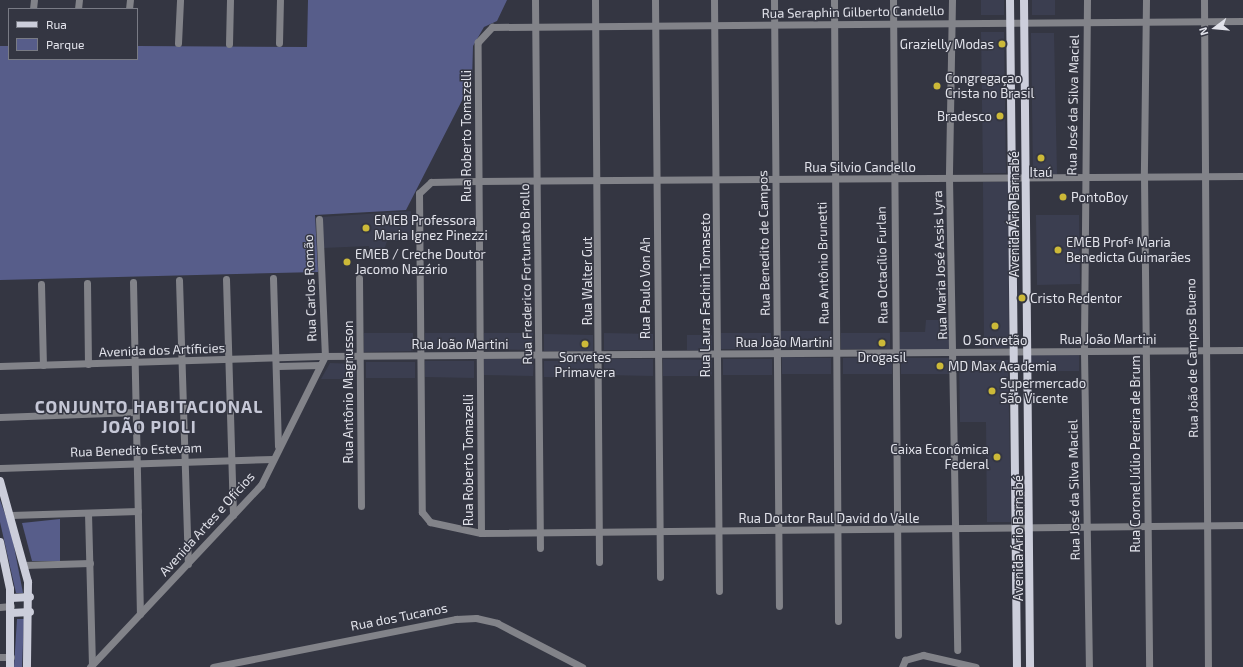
<!DOCTYPE html>
<meta charset="utf-8">
<style>
body{margin:0}
#map{position:relative;width:1243px;height:667px;overflow:hidden;background:#343642;font-family:"Exo 2",sans-serif}
div>[style]{position:absolute}
.built>*{inset:0;background:#3b3e50}
.green>*{inset:0;background:#575d8a}
.minor>*{height:7px;margin:-3.5px;padding:0 3.5px;transform-origin:3.5px;border-radius:3.5px;background:#828389}
.major>*{height:8px;margin:-4px;padding:0 4px;transform-origin:4px;border-radius:4px;background:#cccedb}
.dots>*{width:11px;height:11px;translate:-50% -50%;box-sizing:border-box;border:2px solid #343642;border-radius:50%}
span{translate:-50% -50%;white-space:nowrap;text-align:center;line-height:1.15;-webkit-text-stroke:3px #343642;paint-order:stroke}
.street-label{font-size:13px;color:#e1e2ea}
.poi-label{font-size:13px;color:#e1e2ea}
.right{translate:-100% -50%;text-align:right}
.left{translate:0 -50%;text-align:left}
.district-label{font-size:17px;color:#c5c7d6;font-weight:700;letter-spacing:1px}
.legend{position:absolute;left:8px;top:8px;width:130px;height:52px;box-sizing:border-box;background:#343642;border:1px solid #797b85;margin:0;padding:5px 7px;list-style:none;font-size:12px;color:#e1e2ea}
.legend li{display:flex;align-items:center;gap:8px;height:20px}
.legend b{width:20px;border:1px solid #797b85}
.north{position:absolute;left:1195px;top:8px;width:40px;height:40px;-webkit-text-stroke:3px #343642;paint-order:stroke;rotate:254deg;font-size:11px;font-weight:700;line-height:16px;text-align:center;color:#e1e2ea}
.north::after{content:'';display:block;margin:auto;width:14px;height:18px;background:#e1e2ea;clip-path:polygon(50% 0,100% 100%,50% 72%,0 100%)}
</style>
<div id="map">
<div class="built">
<div style="clip-path:polygon(981px 0,1004px 0,1004px 15px,981px 15px)"></div>
<div style="clip-path:polygon(1032px 0,1055px 0,1055px 15px,1032px 15px)"></div>
<div style="clip-path:polygon(981px 32px,1004px 32px,1006px 173px,983px 173px)"></div>
<div style="clip-path:polygon(1031px 33px,1054px 33px,1057px 174px,1033px 174px)"></div>
<div style="clip-path:polygon(983px 182px,1008px 182px,1009px 348px,984px 348px)"></div>
<div style="clip-path:polygon(411px 211px,411px 240px,387px 241px,384px 250px,370px 253px,369px 246px,323px 248px,321px 217px)"></div>
<div style="clip-path:polygon(1036px 215px,1079px 215px,1080px 284px,1037px 285px)"></div>
<div style="clip-path:polygon(926px 320px,950px 320px,950px 350px,900px 350px,900px 332px,925px 332px)"></div>
<div style="clip-path:polygon(781px 331px,831px 331px,830px 348px,781px 347px)"></div>
<div style="clip-path:polygon(364px 333px,413px 333px,413px 351px,364px 352px)"></div>
<div style="clip-path:polygon(425px 333px,474px 333px,474px 349px,425px 349px)"></div>
<div style="clip-path:polygon(484px 333px,533px 333px,533px 350px,484px 349px)"></div>
<div style="clip-path:polygon(604px 333px,653px 334px,653px 350px,604px 350px)"></div>
<div style="clip-path:polygon(721px 333px,771px 333px,771px 349px,721px 349px)"></div>
<div style="clip-path:polygon(841px 333px,890px 333px,890px 349px,841px 349px)"></div>
<div style="clip-path:polygon(544px 334px,593px 335px,593px 351px,544px 351px)"></div>
<div style="clip-path:polygon(687px 335px,712px 335px,712px 351px,687px 350px)"></div>
<div style="clip-path:polygon(1030px 354px,1079px 354px,1079px 371px,1030px 371px)"></div>
<div style="clip-path:polygon(782px 357px,831px 358px,831px 374px,782px 374px)"></div>
<div style="clip-path:polygon(843px 358px,892px 358px,892px 374px,843px 374px)"></div>
<div style="clip-path:polygon(901px 358px,950px 358px,950px 374px,901px 374px)"></div>
<div style="clip-path:polygon(484px 359px,534px 359px,533px 376px,484px 375px)"></div>
<div style="clip-path:polygon(604px 359px,653px 359px,653px 376px,604px 375px)"></div>
<div style="clip-path:polygon(663px 359px,712px 360px,712px 376px,663px 376px)"></div>
<div style="clip-path:polygon(723px 359px,772px 359px,772px 375px,723px 375px)"></div>
<div style="clip-path:polygon(959px 360px,1008px 360px,1011px 522px,987px 522px,986px 422px,960px 422px)"></div>
<div style="clip-path:polygon(425px 361px,474px 361px,474px 378px,425px 377px)"></div>
<div style="clip-path:polygon(544px 361px,593px 361px,593px 378px,544px 377px)"></div>
<div style="clip-path:polygon(366px 362px,415px 362px,415px 378px,366px 378px)"></div>
<div style="clip-path:polygon(330px 363px,356px 364px,355px 379px,321px 379px)"></div>
</div>
<div class="green">
<div style="clip-path:polygon(308px 0,507px 0,497px 21px,484px 27px,473px 46px,472px 81px,406px 210px,315px 215px,318px 272px,0 280px,0 46px,9px 46px,9px 59px,137px 59px,137px 46px,307px 47px)"></div>
<div style="clip-path:polygon(0 500px,11px 531px,23px 593px,16px 593px,0 522px)"></div>
<div style="clip-path:polygon(60px 519px,60px 561px,32px 561px,22px 523px)"></div>
<div style="clip-path:polygon(17px 619px,24px 619px,22px 667px,14px 667px)"></div>
</div>
<div class="minor">
<div style="left:535px;top:0;width:548px;rotate:89.48deg"></div>
<div style="left:595px;top:0;width:562px;rotate:89.59deg"></div>
<div style="left:655px;top:0;width:577px;rotate:89.5deg"></div>
<div style="left:714px;top:0;width:591px;rotate:89.52deg"></div>
<div style="left:774px;top:0;width:606px;rotate:89.53deg"></div>
<div style="left:834px;top:0;width:621px;rotate:89.63deg"></div>
<div style="left:893px;top:0;width:635px;rotate:89.55deg"></div>
<div style="left:952px;top:0;width:178px;rotate:91deg"></div>
<div style="left:949px;top:178px;width:472px;rotate:89deg"></div>
<div style="left:1087px;top:0;width:352px;rotate:90.5deg"></div>
<div style="left:1084px;top:352px;width:315px;rotate:89.1deg"></div>
<div style="left:1146px;top:0;width:176px;rotate:90.7deg"></div>
<div style="left:1144px;top:176px;width:491px;rotate:89.4deg"></div>
<div style="left:1204px;top:0;width:667px;rotate:89.66deg"></div>
<div style="left:33px;top:9px;width:9px;rotate:-84deg"></div>
<div style="left:78px;top:9px;width:9px;rotate:-84deg"></div>
<div style="left:129px;top:9px;width:9px;rotate:-84deg"></div>
<div style="left:178px;top:43px;width:43px;rotate:-87.3deg"></div>
<div style="left:279px;top:43px;width:43px;rotate:-88.7deg"></div>
<div style="left:229px;top:44px;width:44px;rotate:-88.7deg"></div>
<div style="left:1243px;top:176px;width:765px;rotate:179.63deg"></div>
<div style="left:478px;top:181px;width:47px;rotate:178.8deg"></div>
<div style="left:431px;top:182px;width:16px;rotate:137deg"></div>
<div style="left:419px;top:193px;width:319px;rotate:89.5deg"></div>
<div style="left:422px;top:512px;width:13px;rotate:51deg"></div>
<div style="left:430px;top:522px;width:52px;rotate:12.2deg"></div>
<div style="left:481px;top:533px;width:762px;rotate:-0.6deg"></div>
<div style="left:319px;top:219px;width:137px;rotate:87.5deg"></div>
<div style="left:273px;top:278px;width:168px;rotate:88.3deg"></div>
<div style="left:359px;top:278px;width:228px;rotate:89.5deg"></div>
<div style="left:226px;top:279px;width:236px;rotate:88.3deg"></div>
<div style="left:179px;top:280px;width:284px;rotate:88.2deg"></div>
<div style="left:133px;top:282px;width:332px;rotate:88.8deg"></div>
<div style="left:87px;top:283px;width:81px;rotate:89.3deg"></div>
<div style="left:41px;top:284px;width:81px;rotate:88.6deg"></div>
<div style="left:0;top:366px;width:321px;rotate:-1.8deg"></div>
<div style="left:321px;top:356px;width:922px;rotate:-0.37deg"></div>
<div style="left:278px;top:366px;width:42px;rotate:-1.4deg"></div>
<div style="left:0;top:417px;width:136px;rotate:-2.1deg"></div>
<div style="left:0;top:468px;width:273px;rotate:-1.9deg"></div>
<div style="left:88px;top:513px;width:151px;rotate:88.5deg"></div>
<div style="left:11px;top:515px;width:127px;rotate:-1.8deg"></div>
<div style="left:481px;top:533px;width:491px;rotate:-90.4deg"></div>
<div style="left:478px;top:42px;width:21px;rotate:-47deg"></div>
<div style="left:492px;top:27px;width:751px;rotate:-0.46deg"></div>
<div style="left:24px;top:565px;width:66px;rotate:-1.7deg"></div>
<div style="left:0;top:607px;width:11px;rotate:-5deg"></div>
<div style="left:0;top:657px;width:11px"></div>
<div style="left:90px;top:667px;width:250px;rotate:-46.8deg"></div>
<div style="left:261px;top:485px;width:144px;rotate:-63.6deg"></div>
<div style="left:213px;top:667px;width:248px;rotate:-11.2deg"></div>
<div style="left:456px;top:619px;width:20px;rotate:-3deg"></div>
<div style="left:476px;top:618px;width:22px;rotate:13deg"></div>
<div style="left:497px;top:623px;width:96px;rotate:27.4deg"></div>
<div style="left:902px;top:667px;width:8px;rotate:-67deg"></div>
<div style="left:905px;top:660px;width:19px;rotate:-16deg"></div>
<div style="left:923px;top:655px;width:54px;rotate:12.8deg"></div>
</div>
<div class="major">
<div style="left:1010px;top:0;width:667px;rotate:89.4deg"></div>
<div style="left:1024px;top:0;width:667px;rotate:89.48deg"></div>
<div style="left:0;top:481px;width:105px;rotate:74.5deg"></div>
<div style="left:28px;top:582px;width:85px;rotate:90.7deg"></div>
<div style="left:0;top:542px;width:48px;rotate:78deg"></div>
<div style="left:10px;top:589px;width:78px;rotate:90deg"></div>
<div style="left:11px;top:598px;width:19px;rotate:-3deg"></div>
<div style="left:11px;top:613px;width:19px;rotate:-3deg"></div>
</div>
<div class="dots">
<div style="left:1002px;top:44px;background:#ccb938"></div>
<div style="left:937px;top:86px;background:#ccb938"></div>
<div style="left:1000px;top:116px;background:#ccb938"></div>
<div style="left:1041px;top:158px;background:#ccb938"></div>
<div style="left:1063px;top:197px;background:#ccb938"></div>
<div style="left:366px;top:228px;background:#ccb938"></div>
<div style="left:1058px;top:250px;background:#ccb938"></div>
<div style="left:347px;top:262px;background:#ccb938"></div>
<div style="left:1022px;top:298px;background:#ccb938"></div>
<div style="left:995px;top:326px;background:#ccb938"></div>
<div style="left:882px;top:343px;background:#ccb938"></div>
<div style="left:585px;top:344px;background:#ccb938"></div>
<div style="left:940px;top:366px;background:#ccb938"></div>
<div style="left:992px;top:391px;background:#ccb938"></div>
<div style="left:997px;top:457px;background:#ccb938"></div>
</div>
<div class="street-label">
<span style="left:853px;top:12px;rotate:-1deg">Rua Seraphin Gilberto Candello</span>
<span style="left:1073px;top:105px;rotate:-89deg">Rua José da Silva Maciel</span>
<span style="left:466px;top:136px;rotate:-90deg">Rua Roberto Tomazelli</span>
<span style="left:860px;top:167px">Rua Silvio Candello</span>
<span style="left:1014px;top:214px;rotate:-90deg">Avenida Ário Barnabé</span>
<span style="left:764px;top:243px;rotate:-91deg">Rua Benedito de Campos</span>
<span style="left:823px;top:263px;rotate:-91deg">Rua Antônio Brunetti</span>
<span style="left:882px;top:265px;rotate:-91deg">Rua Octacílio Furlan</span>
<span style="left:940px;top:265px;rotate:-92deg">Rua Maria José Assis Lyra</span>
<span style="left:526px;top:274px;rotate:-91deg">Rua Frederico Fortunato Brollo</span>
<span style="left:587px;top:281px;rotate:-90deg">Rua Walter Gut</span>
<span style="left:310px;top:288px;rotate:-92deg">Rua Carlos Romão</span>
<span style="left:645px;top:288px;rotate:-90deg">Rua Paulo Von Ah</span>
<span style="left:705px;top:295px;rotate:-90deg">Rua Laura Fachini Tomaseto</span>
<span style="left:1108px;top:339px">Rua João Martini</span>
<span style="left:784px;top:342px">Rua João Martini</span>
<span style="left:460px;top:344px">Rua João Martini</span>
<span style="left:162px;top:350px;rotate:-2deg">Avenida dos Artíficies</span>
<span style="left:1192px;top:358px;rotate:-91deg">Rua João de Campos Bueno</span>
<span style="left:348px;top:392px;rotate:-90deg">Rua Antônio Magnusson</span>
<span style="left:136px;top:450px;rotate:-2deg">Rua Benedito Estevam</span>
<span style="left:1135px;top:454px;rotate:-90deg">Rua Coronel Júlio Pereira de Brum</span>
<span style="left:468px;top:460px;rotate:-90deg">Rua Roberto Tomazelli</span>
<span style="left:1074px;top:490px;rotate:-91deg">Rua José da Silva Maciel</span>
<span style="left:829px;top:518px">Rua Doutor Raul David do Valle</span>
<span style="left:207px;top:524px;rotate:-48deg">Avenida Artes e Ofícios</span>
<span style="left:1018px;top:538px;rotate:-90deg">Avenida Ário Barnabé</span>
<span style="left:399px;top:617px;rotate:-11deg">Rua dos Tucanos</span>
</div>
<div class="poi-label">
<span class="right" style="left:994px;top:44px">Grazielly Modas</span>
<span class="left" style="left:945px;top:86px">Congregaçao<br>Crista no Brasil</span>
<span class="right" style="left:992px;top:116px">Bradesco</span>
<span style="left:1041px;top:172px">Itaú</span>
<span class="left" style="left:1071px;top:197px">PontoBoy</span>
<span class="left" style="left:374px;top:228px">EMEB Professora<br>Maria Ignez Pinezzi</span>
<span class="left" style="left:1066px;top:250px">EMEB Profª Maria<br>Benedicta Guimarães</span>
<span class="left" style="left:355px;top:262px">EMEB / Creche Doutor<br>Jacomo Nazário</span>
<span class="left" style="left:1030px;top:298px">Cristo Redentor</span>
<span style="left:995px;top:340px">O Sorvetão</span>
<span style="left:882px;top:357px">Drogasil</span>
<span style="left:585px;top:365px">Sorvetes<br>Primavera</span>
<span class="left" style="left:948px;top:366px">MD Max Academia</span>
<span class="left" style="left:1000px;top:391px">Supermercado<br>São Vicente</span>
<span class="right" style="left:989px;top:457px">Caixa Econômica<br>Federal</span>
</div>
<div class="district-label">
<span style="left:149px;top:417px">CONJUNTO HABITACIONAL<br>JOÃO PIOLI</span>
</div>
<ul class="legend">
<li><b style="height:5px;background:#cccedb"></b>Rua</li>
<li><b style="height:11px;background:#575d8a"></b>Parque</li>
</ul>
<div class="north">N</div>
</div>
